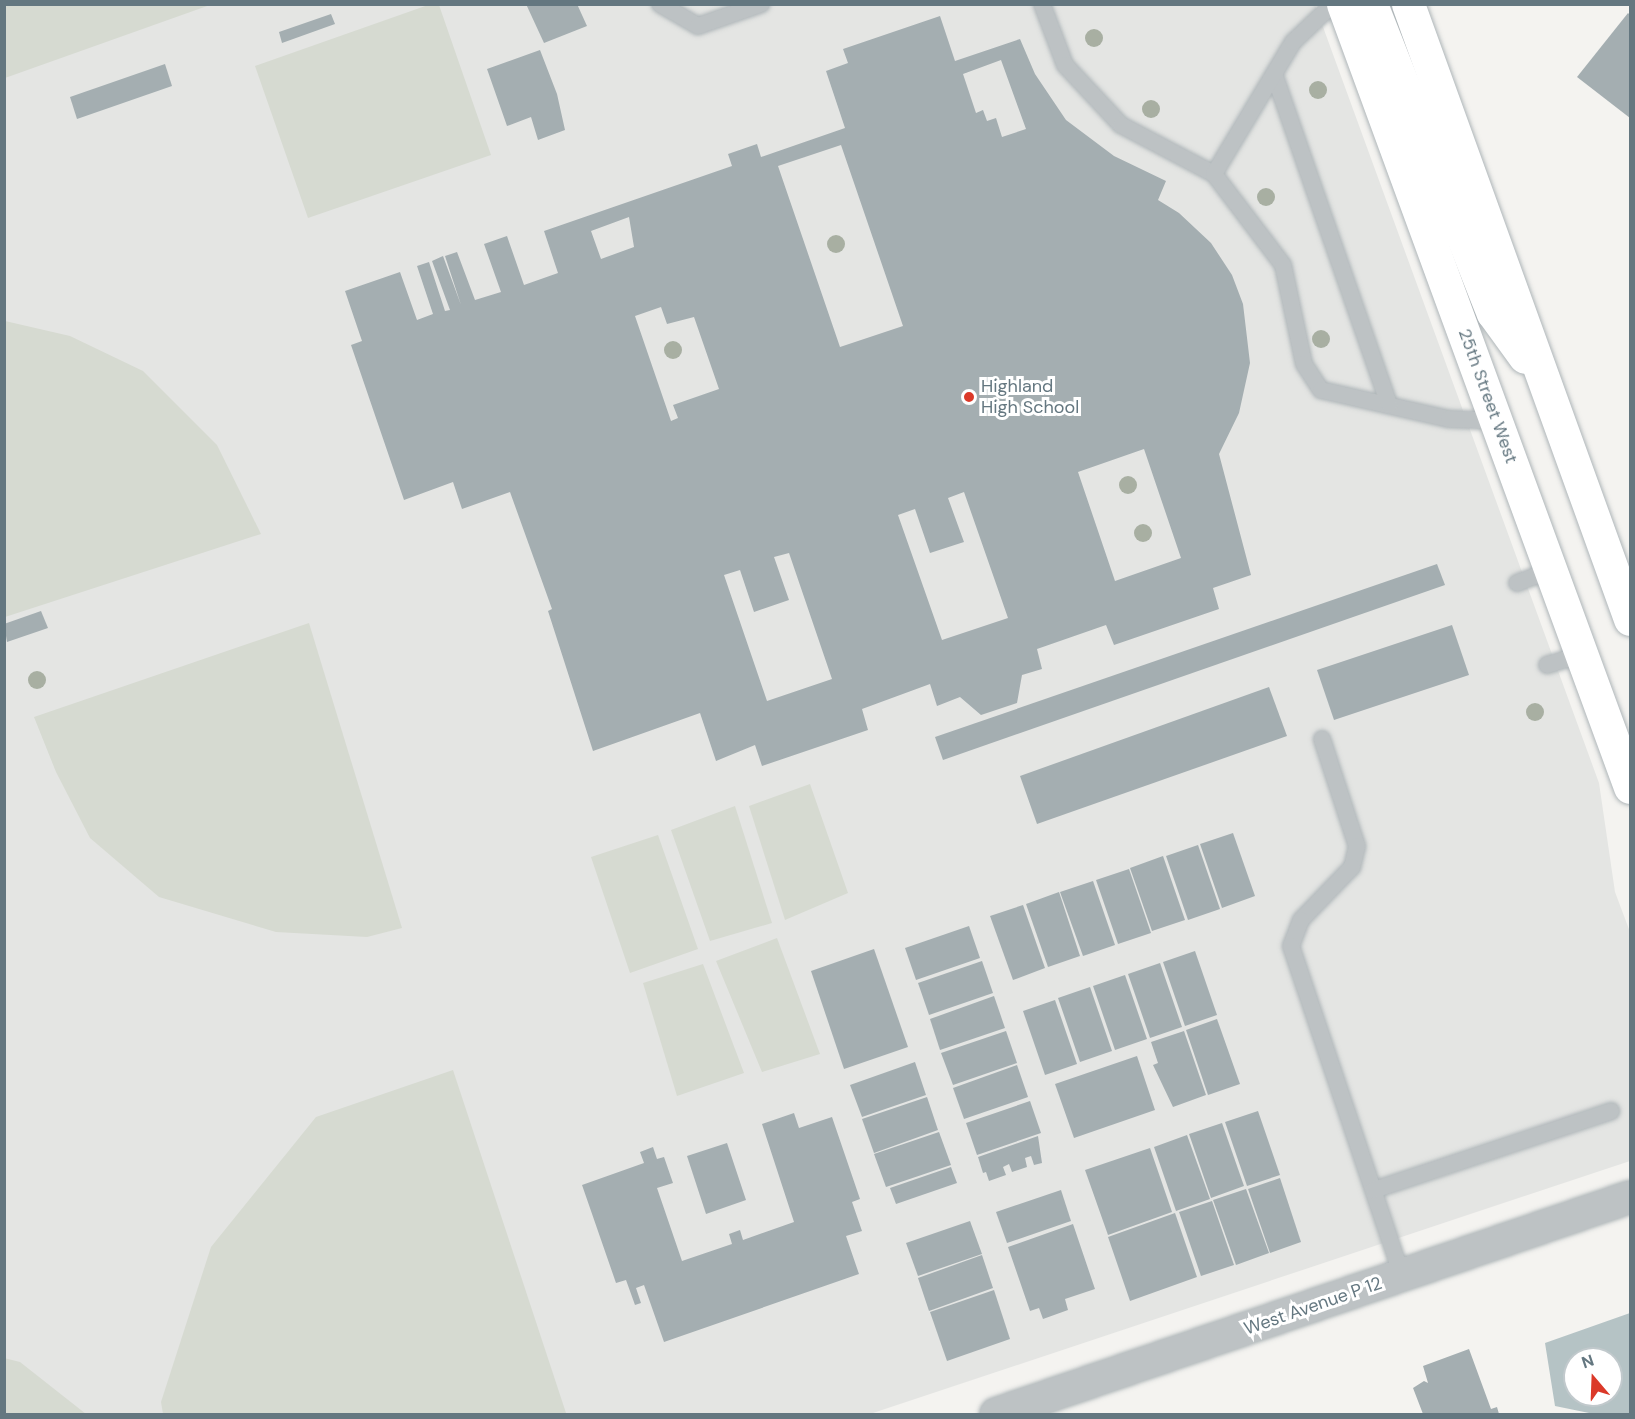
<!DOCTYPE html>
<style>
body{margin:0}
#map{position:relative;width:1635px;height:1419px;overflow:hidden;background:#f4f3f0;font-family:"DM Sans",sans-serif}
div>[style]{position:absolute}
.built>*{inset:0;background:#e4e5e3}
.green>*{inset:0;background:#d6dad1}
.water>*{inset:0;background:#b5c3c5}
.building>*{inset:0;background:#a4aeb1}
.roads{filter:drop-shadow(0 0 2px #afb6b9) drop-shadow(0 0 2px #afb6b9)}
.service>*{height:16px;margin:-8px;padding:0 8px;transform-origin:8px;border-radius:8px;background:#bdc2c4}
.minor>*{height:32px;margin:-16px;padding:0 16px;transform-origin:16px;border-radius:16px;background:#bdc2c4}
.secondary>*{height:33px;margin:-16.5px;padding:0 16.5px;transform-origin:16.5px;border-radius:16.5px;background:#fff}
.trees>*{width:18px;height:18px;margin:-9px;border-radius:50%;background:#a8afa2}
.dots>*{width:16px;height:16px;translate:-50% -50%;box-sizing:border-box;border:3px solid #fff;border-radius:50%}
span{translate:-50% -50%;white-space:nowrap;text-align:center;line-height:1.15;-webkit-text-stroke:6px #fff;paint-order:stroke}
.poi-label{font-size:18px;color:#647780}
.left{translate:0 -50%;text-align:left}
.street-label{font-size:18px;color:#647780}
.frame{position:absolute;inset:0;border:6px solid #647780;pointer-events:none}
.north{position:absolute;left:1563px;top:1347px;width:60px;height:60px;box-sizing:border-box;background:#fff;border:2px solid #c1c9cc;border-radius:50%;rotate:341deg;font-size:16px;font-weight:700;line-height:24px;text-align:center;color:#647780}
.north::after{content:'';display:block;margin:auto;width:21px;height:27px;background:#db3929;clip-path:polygon(50% 0,100% 100%,50% 72%,0 100%)}
</style>
<div id="map">
<div class="built">
<div style="clip-path:polygon(5px 5px,1315px 5px,1599px 783px,1615px 892px,1630px 932px,1630px 1161px,870px 1414px,5px 1414px)"></div>
</div>
<div class="green">
<div style="clip-path:polygon(5px 4px,210px 4px,210px 5px,5px 78px)"></div>
<div style="clip-path:polygon(431px 4px,439px 5px,491px 155px,308px 218px,255px 66px)"></div>
<div style="clip-path:polygon(5px 321px,70px 336px,143px 371px,217px 445px,261px 534px,5px 617px)"></div>
<div style="clip-path:polygon(309px 623px,402px 928px,367px 937px,276px 932px,159px 897px,90px 838px,56px 772px,34px 717px)"></div>
<div style="clip-path:polygon(810px 784px,848px 893px,785px 920px,749px 806px)"></div>
<div style="clip-path:polygon(735px 806px,772px 923px,710px 941px,671px 830px)"></div>
<div style="clip-path:polygon(658px 835px,698px 949px,630px 973px,591px 857px)"></div>
<div style="clip-path:polygon(777px 938px,820px 1054px,762px 1072px,716px 961px)"></div>
<div style="clip-path:polygon(703px 964px,744px 1073px,677px 1096px,643px 983px)"></div>
<div style="clip-path:polygon(453px 1070px,566px 1413px,163px 1414px,161px 1402px,211px 1247px,316px 1117px)"></div>
<div style="clip-path:polygon(4px 1358px,20px 1362px,86px 1414px,5px 1414px)"></div>
</div>
<div class="water">
<div style="clip-path:polygon(evenodd,1630px 1313px,1630px 1414px,1594px 1414px,1555px 1406px,1545px 1343px,1630px 1313px,1575px 1359px,1611px 1359px,1611px 1395px,1575px 1395px,1575px 1359px)"></div>
</div>
<div class="building">
<div style="clip-path:polygon(526px 4px,577px 4px,587px 26px,544px 43px)"></div>
<div style="clip-path:polygon(1628px 13px,1630px 15px,1630px 118px,1577px 77px)"></div>
<div style="clip-path:polygon(331px 14px,335px 24px,282px 43px,279px 32px)"></div>
<div style="clip-path:polygon(evenodd,940px 16px,955px 61px,1020px 39px,1035px 74px,1066px 120px,1114px 156px,1166px 181px,1158px 200px,1179px 213px,1211px 243px,1232px 275px,1243px 304px,1250px 363px,1239px 413px,1219px 454px,1251px 575px,1213px 588px,1219px 609px,1114px 645px,1106px 625px,1037px 649px,1042px 669px,1022px 675px,1017px 703px,981px 715px,960px 697px,937px 706px,930px 684px,862px 709px,868px 730px,762px 766px,755px 745px,716px 761px,700px 713px,593px 751px,548px 611px,552px 609px,510px 492px,462px 509px,453px 482px,404px 500px,351px 345px,362px 341px,345px 291px,400px 272px,417px 320px,433px 314px,417px 266px,429px 262px,445px 311px,450px 310px,432px 261px,443px 256px,461px 305px,445px 256px,457px 252px,475px 300px,501px 292px,484px 244px,507px 236px,524px 285px,558px 273px,544px 231px,732px 166px,728px 154px,757px 144px,761px 157px,845px 128px,826px 71px,848px 63px,843px 49px,940px 16px,1001px 60px,1026px 129px,1002px 137px,996px 118px,987px 121px,983px 110px,976px 113px,963px 74px,1001px 60px,940px 16px,841px 145px,903px 326px,840px 347px,778px 166px,841px 145px,940px 16px,629px 217px,634px 247px,601px 259px,591px 231px,629px 217px,940px 16px,661px 307px,667px 324px,694px 317px,719px 389px,673px 405px,678px 418px,671px 421px,635px 316px,661px 307px,940px 16px,1144px 449px,1181px 558px,1115px 581px,1078px 472px,1144px 449px,940px 16px,964px 492px,1008px 618px,942px 640px,898px 515px,915px 509px,930px 553px,964px 542px,948px 498px,964px 492px,940px 16px,789px 553px,832px 679px,767px 701px,724px 575px,740px 570px,754px 612px,789px 600px,774px 557px,789px 553px)"></div>
<div style="clip-path:polygon(540px 50px,557px 94px,565px 130px,538px 140px,531px 117px,507px 126px,487px 69px)"></div>
<div style="clip-path:polygon(165px 64px,172px 86px,77px 119px,70px 97px)"></div>
<div style="clip-path:polygon(1437px 564px,1445px 585px,943px 760px,935px 737px)"></div>
<div style="clip-path:polygon(41px 611px,48px 628px,7px 642px,4px 624px)"></div>
<div style="clip-path:polygon(1452px 625px,1469px 675px,1334px 720px,1317px 670px)"></div>
<div style="clip-path:polygon(1269px 687px,1287px 736px,1037px 824px,1020px 776px)"></div>
<div style="clip-path:polygon(1233px 833px,1255px 896px,1222px 908px,1200px 844px)"></div>
<div style="clip-path:polygon(1198px 845px,1220px 909px,1188px 920px,1166px 856px)"></div>
<div style="clip-path:polygon(1163px 856px,1185px 920px,1152px 931px,1130px 868px)"></div>
<div style="clip-path:polygon(1129px 869px,1151px 933px,1118px 944px,1096px 880px)"></div>
<div style="clip-path:polygon(1093px 881px,1115px 945px,1083px 956px,1060px 892px)"></div>
<div style="clip-path:polygon(1059px 892px,1080px 956px,1048px 967px,1026px 904px)"></div>
<div style="clip-path:polygon(1023px 905px,1045px 968px,1013px 980px,990px 916px)"></div>
<div style="clip-path:polygon(969px 926px,980px 958px,916px 980px,905px 948px)"></div>
<div style="clip-path:polygon(874px 949px,908px 1047px,844px 1069px,811px 971px)"></div>
<div style="clip-path:polygon(1195px 951px,1217px 1015px,1185px 1026px,1163px 962px)"></div>
<div style="clip-path:polygon(982px 961px,993px 993px,929px 1015px,918px 983px)"></div>
<div style="clip-path:polygon(1160px 963px,1182px 1027px,1150px 1038px,1128px 974px)"></div>
<div style="clip-path:polygon(1125px 975px,1147px 1039px,1115px 1050px,1093px 986px)"></div>
<div style="clip-path:polygon(1090px 987px,1112px 1051px,1080px 1062px,1058px 998px)"></div>
<div style="clip-path:polygon(994px 996px,1005px 1028px,940px 1050px,930px 1019px)"></div>
<div style="clip-path:polygon(1055px 1000px,1077px 1064px,1045px 1075px,1023px 1011px)"></div>
<div style="clip-path:polygon(1217px 1019px,1240px 1084px,1208px 1095px,1186px 1030px)"></div>
<div style="clip-path:polygon(1006px 1031px,1017px 1063px,953px 1085px,941px 1053px)"></div>
<div style="clip-path:polygon(1184px 1031px,1206px 1095px,1173px 1107px,1153px 1065px,1158px 1063px,1151px 1042px)"></div>
<div style="clip-path:polygon(1137px 1056px,1155px 1110px,1074px 1138px,1055px 1084px)"></div>
<div style="clip-path:polygon(915px 1062px,926px 1095px,862px 1117px,850px 1085px)"></div>
<div style="clip-path:polygon(1017px 1065px,1028px 1097px,964px 1119px,953px 1088px)"></div>
<div style="clip-path:polygon(927px 1097px,938px 1130px,874px 1153px,862px 1119px)"></div>
<div style="clip-path:polygon(1030px 1101px,1041px 1133px,977px 1155px,966px 1123px)"></div>
<div style="clip-path:polygon(1258px 1111px,1280px 1175px,1247px 1186px,1225px 1122px)"></div>
<div style="clip-path:polygon(794px 1113px,799px 1128px,832px 1117px,860px 1199px,852px 1202px,862px 1231px,846px 1236px,859px 1274px,664px 1342px,644px 1285px,636px 1288px,641px 1303px,635px 1305px,626px 1280px,616px 1283px,582px 1185px,644px 1163px,640px 1152px,653px 1147px,657px 1159px,664px 1157px,673px 1183px,657px 1188px,682px 1261px,732px 1244px,729px 1234px,740px 1230px,743px 1240px,794px 1222px,762px 1124px)"></div>
<div style="clip-path:polygon(1222px 1123px,1244px 1186px,1211px 1198px,1189px 1134px)"></div>
<div style="clip-path:polygon(939px 1132px,951px 1165px,886px 1187px,874px 1154px)"></div>
<div style="clip-path:polygon(1187px 1135px,1210px 1199px,1176px 1211px,1154px 1147px)"></div>
<div style="clip-path:polygon(1038px 1136px,1042px 1163px,1034px 1165px,1031px 1156px,1025px 1158px,1027px 1167px,1012px 1172px,1009px 1164px,1003px 1167px,1006px 1175px,989px 1181px,986px 1172px,983px 1173px,978px 1157px)"></div>
<div style="clip-path:polygon(727px 1143px,746px 1200px,706px 1214px,687px 1156px)"></div>
<div style="clip-path:polygon(1150px 1148px,1172px 1212px,1108px 1235px,1085px 1170px)"></div>
<div style="clip-path:polygon(951px 1167px,957px 1183px,896px 1204px,890px 1188px)"></div>
<div style="clip-path:polygon(1280px 1178px,1301px 1242px,1270px 1253px,1248px 1189px)"></div>
<div style="clip-path:polygon(1246px 1189px,1269px 1253px,1236px 1265px,1213px 1200px)"></div>
<div style="clip-path:polygon(1061px 1190px,1071px 1221px,1007px 1243px,996px 1212px)"></div>
<div style="clip-path:polygon(1212px 1201px,1234px 1265px,1201px 1276px,1179px 1212px)"></div>
<div style="clip-path:polygon(1175px 1213px,1197px 1277px,1130px 1301px,1108px 1237px)"></div>
<div style="clip-path:polygon(970px 1221px,982px 1254px,918px 1276px,906px 1243px)"></div>
<div style="clip-path:polygon(1073px 1224px,1095px 1289px,1065px 1299px,1068px 1310px,1043px 1319px,1039px 1308px,1030px 1311px,1008px 1247px)"></div>
<div style="clip-path:polygon(982px 1255px,993px 1288px,929px 1311px,918px 1278px)"></div>
<div style="clip-path:polygon(994px 1290px,1010px 1339px,947px 1361px,930px 1312px)"></div>
<div style="clip-path:polygon(1469px 1349px,1491px 1409px,1497px 1407px,1499px 1414px,1423px 1414px,1413px 1388px,1424px 1381px,1428px 1383px,1423px 1366px)"></div>
</div>
<div class="roads">
<div class="service">
<div style="left:660px;top:4px;width:44px;rotate:30.1deg"></div>
<div style="left:698px;top:26px;width:67px;rotate:-19.2deg"></div>
<div style="left:1042px;top:4px;width:65px;rotate:69.3deg"></div>
<div style="left:1065px;top:65px;width:82px;rotate:47deg"></div>
<div style="left:1121px;top:125px;width:105px;rotate:27.8deg"></div>
<div style="left:1214px;top:174px;width:114px;rotate:52.8deg"></div>
<div style="left:1283px;top:265px;width:101px;rotate:78deg"></div>
<div style="left:1304px;top:364px;width:31px;rotate:57deg"></div>
<div style="left:1321px;top:390px;width:131px;rotate:12.8deg"></div>
<div style="left:1449px;top:419px;width:48px;rotate:2.4deg"></div>
<div style="left:1274px;top:74px;width:350px;rotate:70.8deg"></div>
<div style="left:1214px;top:174px;width:154px;rotate:-59.1deg"></div>
<div style="left:1293px;top:42px;width:55px;rotate:-43.5deg"></div>
<div style="left:1517px;top:583px;width:36px;rotate:-21deg"></div>
<div style="left:1547px;top:665px;width:37px;rotate:-17deg"></div>
<div style="left:1322px;top:739px;width:113px;rotate:71.9deg"></div>
<div style="left:1357px;top:846px;width:22px;rotate:103deg"></div>
<div style="left:1352px;top:867px;width:74px;rotate:133.9deg"></div>
<div style="left:1301px;top:920px;width:28px;rotate:111deg"></div>
<div style="left:1291px;top:946px;width:347px;rotate:71.4deg"></div>
<div style="left:1374px;top:1190px;width:250px;rotate:-18.4deg"></div>
</div>
<div class="minor">
<div style="left:996px;top:1414px;width:670px;rotate:-18.89deg"></div>
</div>
<div class="secondary">
<div style="left:1343px;top:4px;width:834px;rotate:69.87deg"></div>
<div style="left:1371px;top:4px;width:332px;rotate:68.5deg"></div>
<div style="left:1493px;top:313px;width:54px;rotate:54deg"></div>
<div style="left:1408px;top:4px;width:654px;rotate:70.15deg"></div>
</div>
</div>
<div class="trees">
<div style="left:1094px;top:38px"></div>
<div style="left:1318px;top:90px"></div>
<div style="left:1151px;top:109px"></div>
<div style="left:1266px;top:197px"></div>
<div style="left:836px;top:244px"></div>
<div style="left:1321px;top:339px"></div>
<div style="left:673px;top:350px"></div>
<div style="left:1128px;top:485px"></div>
<div style="left:1143px;top:533px"></div>
<div style="left:37px;top:680px"></div>
<div style="left:1535px;top:712px"></div>
</div>
<div class="dots">
<div style="left:969px;top:397px;background:#db3929"></div>
</div>
<div class="poi-label">
<span class="left" style="left:981px;top:397px">Highland<br>High School</span>
</div>
<div class="street-label">
<span style="left:1488px;top:396px;rotate:70deg">25th Street West</span>
<span style="left:1313px;top:1306px;rotate:-19deg">West Avenue P 12</span>
</div>
<div class="frame"></div>
<div class="north">N</div>
</div>
